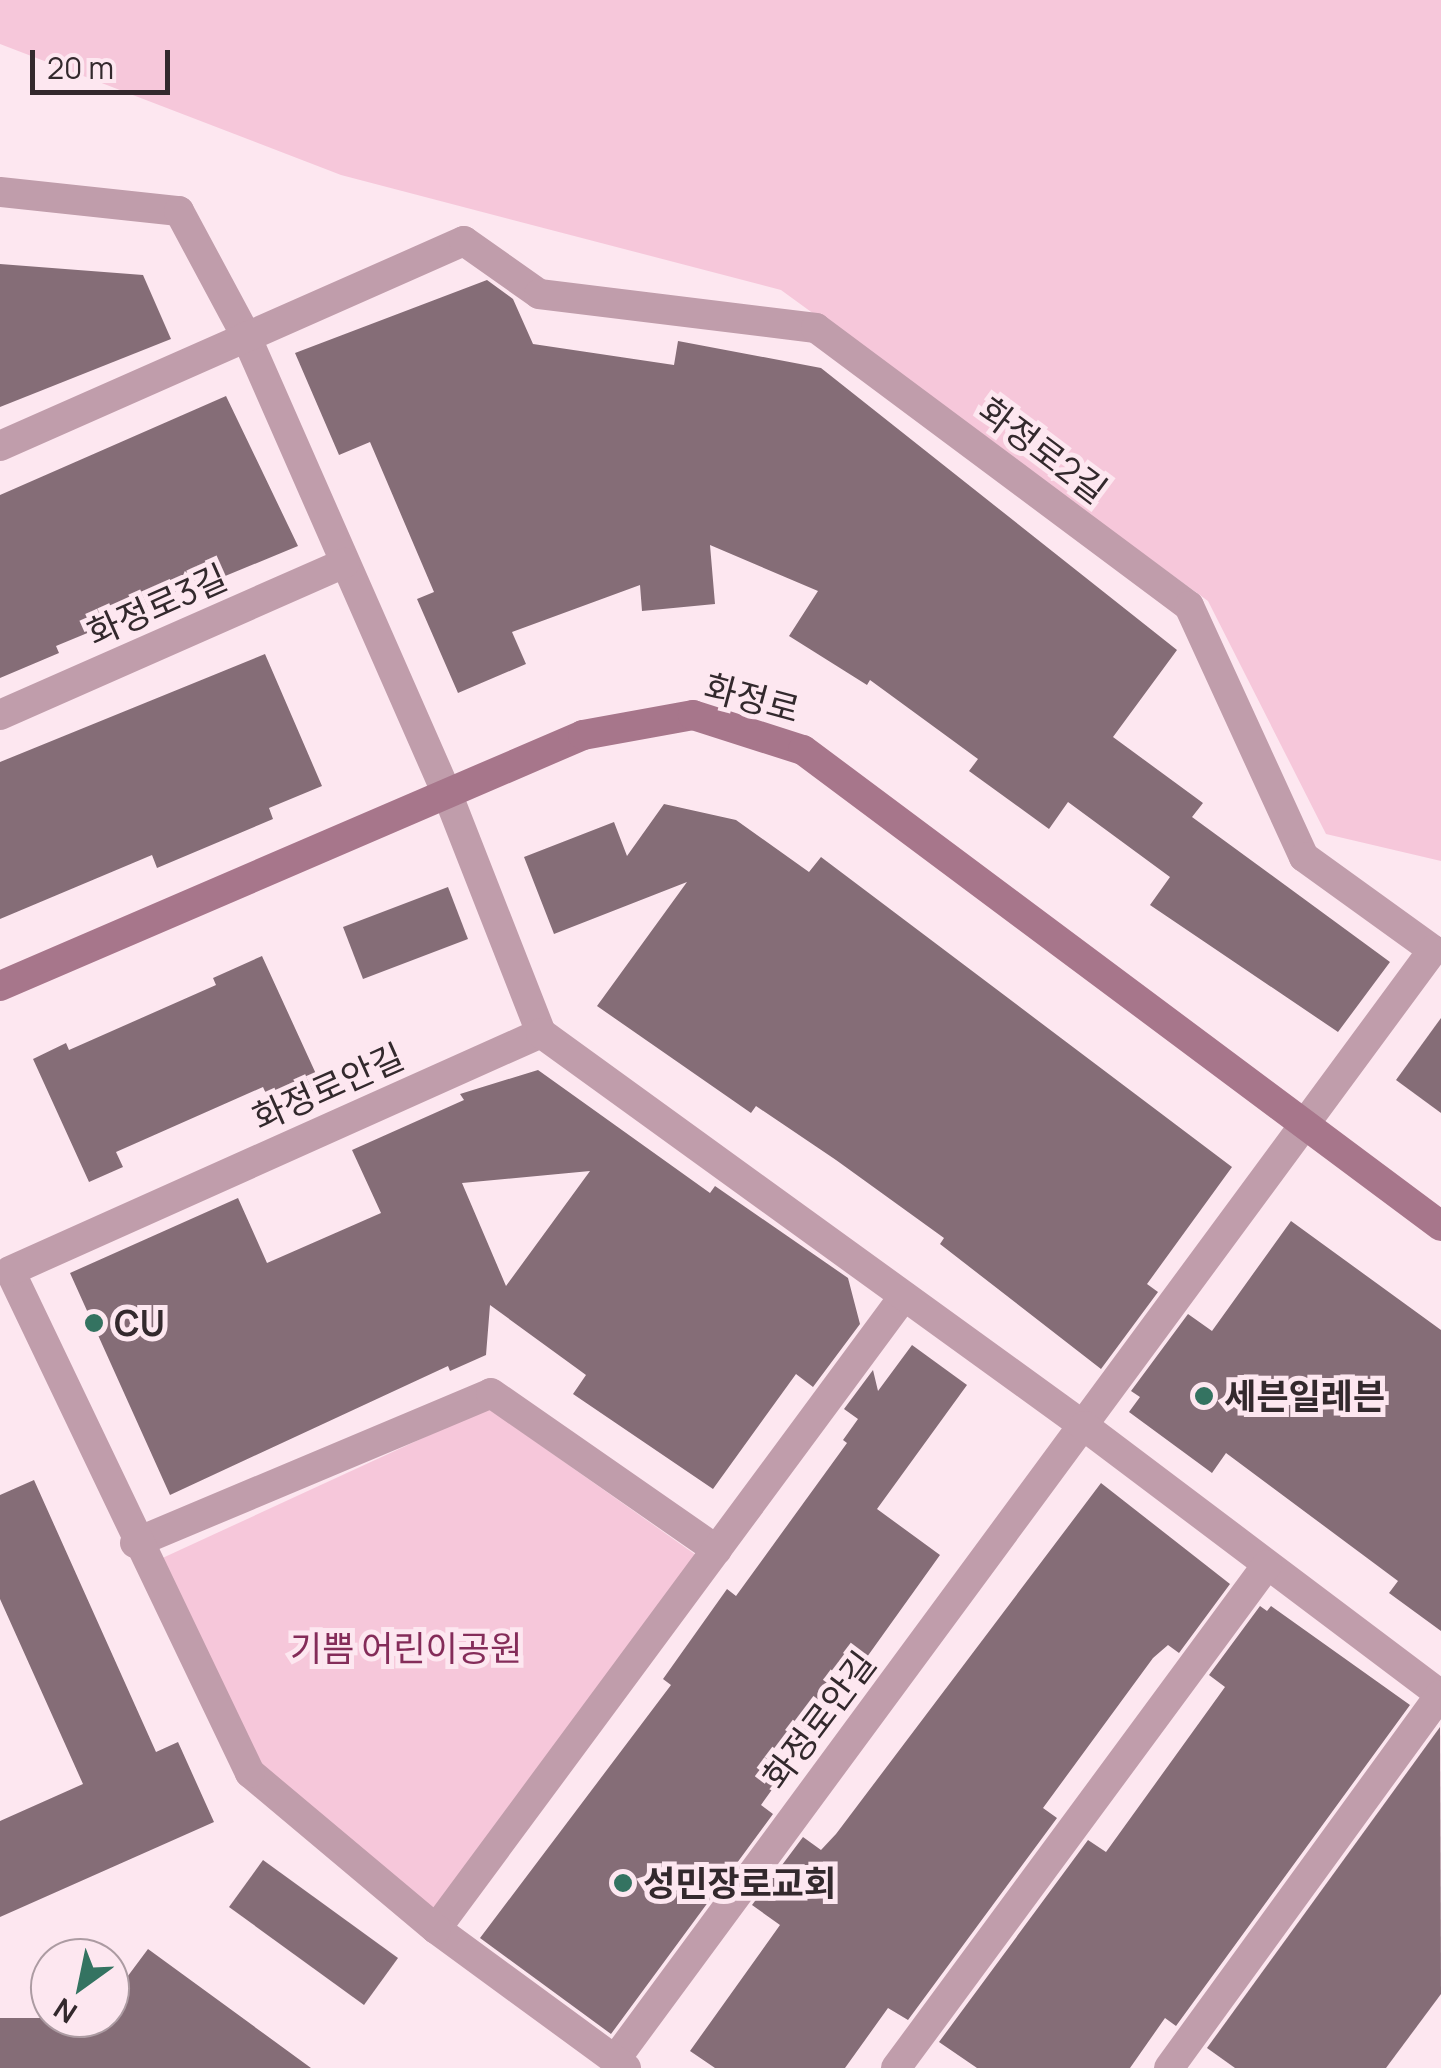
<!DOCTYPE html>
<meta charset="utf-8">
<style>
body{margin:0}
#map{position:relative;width:1441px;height:2068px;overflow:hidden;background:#fde7f0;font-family:Manrope,"Noto Sans KR",sans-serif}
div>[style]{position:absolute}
.green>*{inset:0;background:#f6c7da}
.building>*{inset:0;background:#856d77}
.street>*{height:30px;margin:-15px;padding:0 15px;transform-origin:15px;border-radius:15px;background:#c09dab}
.secondary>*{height:30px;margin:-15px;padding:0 15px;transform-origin:15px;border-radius:15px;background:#a7768b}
.dots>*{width:28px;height:28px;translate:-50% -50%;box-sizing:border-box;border:5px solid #fde7f0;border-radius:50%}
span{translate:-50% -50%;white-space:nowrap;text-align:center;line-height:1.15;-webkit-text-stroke:10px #fde7f0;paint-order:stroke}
.street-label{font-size:35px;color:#33292d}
.poi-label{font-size:35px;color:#33292d;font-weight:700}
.left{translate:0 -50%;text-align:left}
.park-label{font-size:35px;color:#842c59}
.north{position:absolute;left:30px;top:1938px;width:100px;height:100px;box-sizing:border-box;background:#fde7f0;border:2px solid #ac9ba2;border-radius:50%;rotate:213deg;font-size:28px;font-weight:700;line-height:40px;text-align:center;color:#33292d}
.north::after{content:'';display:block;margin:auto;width:35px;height:45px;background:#347361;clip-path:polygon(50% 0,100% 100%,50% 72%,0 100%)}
.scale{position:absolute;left:30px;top:50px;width:140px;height:45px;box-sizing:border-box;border:5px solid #33292d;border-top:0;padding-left:12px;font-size:30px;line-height:35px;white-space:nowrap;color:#33292d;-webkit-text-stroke:8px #fde7f0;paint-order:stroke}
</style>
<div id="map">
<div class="green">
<div style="clip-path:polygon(0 0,1441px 0,1441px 861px,1326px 834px,1208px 601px,781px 290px,341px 175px,0 44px)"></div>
<div style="clip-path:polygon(488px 1408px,696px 1555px,437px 1919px,257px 1761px,156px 1561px)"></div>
</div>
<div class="building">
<div style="clip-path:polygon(0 264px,143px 275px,171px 339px,0 407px)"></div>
<div style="clip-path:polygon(487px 280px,513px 299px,533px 344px,674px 365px,678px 341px,821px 368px,1177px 650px,1113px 737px,1203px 803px,1192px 817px,1390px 962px,1338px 1032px,1150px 905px,1170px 877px,1068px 802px,1049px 829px,969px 771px,978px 759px,870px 680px,867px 685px,789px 636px,818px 591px,710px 545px,715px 604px,642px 611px,640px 585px,512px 632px,526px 664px,458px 693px,417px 599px,434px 592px,370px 442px,339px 455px,295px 353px)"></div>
<div style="clip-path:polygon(226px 396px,298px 546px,56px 646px,59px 653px,0 678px,0 495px)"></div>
<div style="clip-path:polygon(265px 654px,322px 786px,269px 808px,273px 819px,157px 868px,152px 855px,0 919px,0 762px)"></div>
<div style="clip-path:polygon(664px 804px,736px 820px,809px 872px,821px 857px,1232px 1167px,1147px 1284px,1158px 1292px,1101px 1369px,940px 1244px,944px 1238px,836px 1160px,756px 1106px,751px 1113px,597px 1006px,687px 882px,554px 934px,524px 857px,614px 822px,627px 856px)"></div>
<div style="clip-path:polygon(448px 887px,468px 939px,363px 979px,343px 927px)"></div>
<div style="clip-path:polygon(262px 956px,322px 1087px,273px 1109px,263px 1087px,116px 1152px,123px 1167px,89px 1182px,33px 1059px,66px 1043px,69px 1050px,216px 985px,213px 978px)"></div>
<div style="clip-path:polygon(1441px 1018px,1441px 1113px,1396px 1080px)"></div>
<div style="clip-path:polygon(evenodd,538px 1070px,710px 1193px,715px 1186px,848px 1278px,860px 1324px,813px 1387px,796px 1374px,713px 1489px,573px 1394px,586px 1375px,490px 1305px,486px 1355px,450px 1371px,448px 1366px,170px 1495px,70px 1273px,238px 1198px,267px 1263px,381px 1213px,352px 1150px,464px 1100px,460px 1094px,538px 1070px,590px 1171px,506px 1286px,462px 1183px,590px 1171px)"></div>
<div style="clip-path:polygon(1291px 1221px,1441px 1330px,1441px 1631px,1389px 1593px,1398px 1581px,1226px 1453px,1212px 1473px,1129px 1412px,1140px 1397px,1131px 1391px,1188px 1314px,1212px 1331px)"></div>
<div style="clip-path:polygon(912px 1345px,967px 1385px,877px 1509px,940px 1555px,761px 1805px,773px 1814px,611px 2034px,480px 1938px,671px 1685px,663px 1679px,727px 1589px,736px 1596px,847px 1443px,843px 1440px,858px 1419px,844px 1409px,873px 1370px,878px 1391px)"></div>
<div style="clip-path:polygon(34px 1480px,156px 1752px,178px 1742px,214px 1822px,0 1917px,0 1821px,83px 1784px,0 1599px,0 1495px)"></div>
<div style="clip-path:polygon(1101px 1483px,1230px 1584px,1179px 1653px,1168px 1645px,1153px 1658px,1043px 1808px,1057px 1818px,908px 2020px,888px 2008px,845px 2068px,715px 2068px,690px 2051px,780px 1925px,752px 1905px,803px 1837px,821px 1850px,836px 1834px)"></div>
<div style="clip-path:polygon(1260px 1606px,1267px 1611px,1271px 1606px,1410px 1705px,1176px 2026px,1165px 2018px,1130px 2068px,977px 2068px,939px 2042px,1088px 1840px,1106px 1852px,1225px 1687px,1209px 1675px)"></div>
<div style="clip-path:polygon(1440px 1727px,1441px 1994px,1386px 2068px,1235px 2068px,1207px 2048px)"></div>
<div style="clip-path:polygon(263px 1860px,398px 1958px,364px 2005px,229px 1907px)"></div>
<div style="clip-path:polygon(148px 1949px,311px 2068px,0 2068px,0 2018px,110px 2018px,110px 2000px)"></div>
</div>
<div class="street">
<div style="left:0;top:192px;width:180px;rotate:6.1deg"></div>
<div style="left:179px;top:211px;width:142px;rotate:61.8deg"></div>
<div style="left:246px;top:336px;width:499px;rotate:66.3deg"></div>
<div style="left:447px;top:793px;width:258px;rotate:68.6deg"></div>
<div style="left:0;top:446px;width:507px;rotate:-23.84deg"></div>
<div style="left:464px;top:241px;width:92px;rotate:35.2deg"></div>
<div style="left:539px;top:294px;width:279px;rotate:7deg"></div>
<div style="left:816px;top:328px;width:465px;rotate:36.7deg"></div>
<div style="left:1189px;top:606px;width:276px;rotate:65.4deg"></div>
<div style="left:1304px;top:857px;width:159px;rotate:35.8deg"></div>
<div style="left:1433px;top:950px;width:1379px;rotate:126.39deg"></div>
<div style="left:0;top:715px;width:377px;rotate:-23.8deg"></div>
<div style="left:135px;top:1543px;width:386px;rotate:-22.8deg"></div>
<div style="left:491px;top:1393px;width:275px;rotate:34.8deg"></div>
<div style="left:436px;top:1929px;width:787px;rotate:-53.52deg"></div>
<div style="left:626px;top:2068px;width:235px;rotate:-143.8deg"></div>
<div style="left:436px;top:1929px;width:243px;rotate:-140deg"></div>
<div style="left:250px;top:1773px;width:556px;rotate:-115.55deg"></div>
<div style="left:10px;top:1271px;width:582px;rotate:-24.14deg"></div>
<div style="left:541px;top:1033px;width:670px;rotate:35.9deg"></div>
<div style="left:1084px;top:1426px;width:447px;rotate:37deg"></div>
<div style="left:896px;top:2068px;width:625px;rotate:-53.59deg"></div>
<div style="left:1169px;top:2068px;width:461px;rotate:-54deg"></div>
</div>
<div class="secondary">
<div style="left:0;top:986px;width:635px;rotate:-23.29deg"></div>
<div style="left:583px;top:735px;width:112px;rotate:-10.3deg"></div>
<div style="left:693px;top:715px;width:115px;rotate:17.7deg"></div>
<div style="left:803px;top:750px;width:796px;rotate:36.73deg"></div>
</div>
<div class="dots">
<div style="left:94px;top:1323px;background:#347361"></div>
<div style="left:1204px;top:1396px;background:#347361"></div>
<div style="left:623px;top:1883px;background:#347361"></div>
</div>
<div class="street-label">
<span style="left:1043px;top:450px;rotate:37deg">화정로2길</span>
<span style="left:157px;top:605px;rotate:-24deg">화정로3길</span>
<span style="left:752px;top:698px;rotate:15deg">화정로</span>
<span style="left:328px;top:1087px;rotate:-24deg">화정로안길</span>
<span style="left:819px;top:1720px;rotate:-53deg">화정로안길</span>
</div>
<div class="poi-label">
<span class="left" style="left:114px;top:1323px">CU</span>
<span class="left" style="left:1224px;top:1396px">세븐일레븐</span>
<span class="left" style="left:643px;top:1883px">성민장로교회</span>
</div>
<div class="park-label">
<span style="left:406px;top:1648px">기쁨 어린이공원</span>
</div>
<div class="north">N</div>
<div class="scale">20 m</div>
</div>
